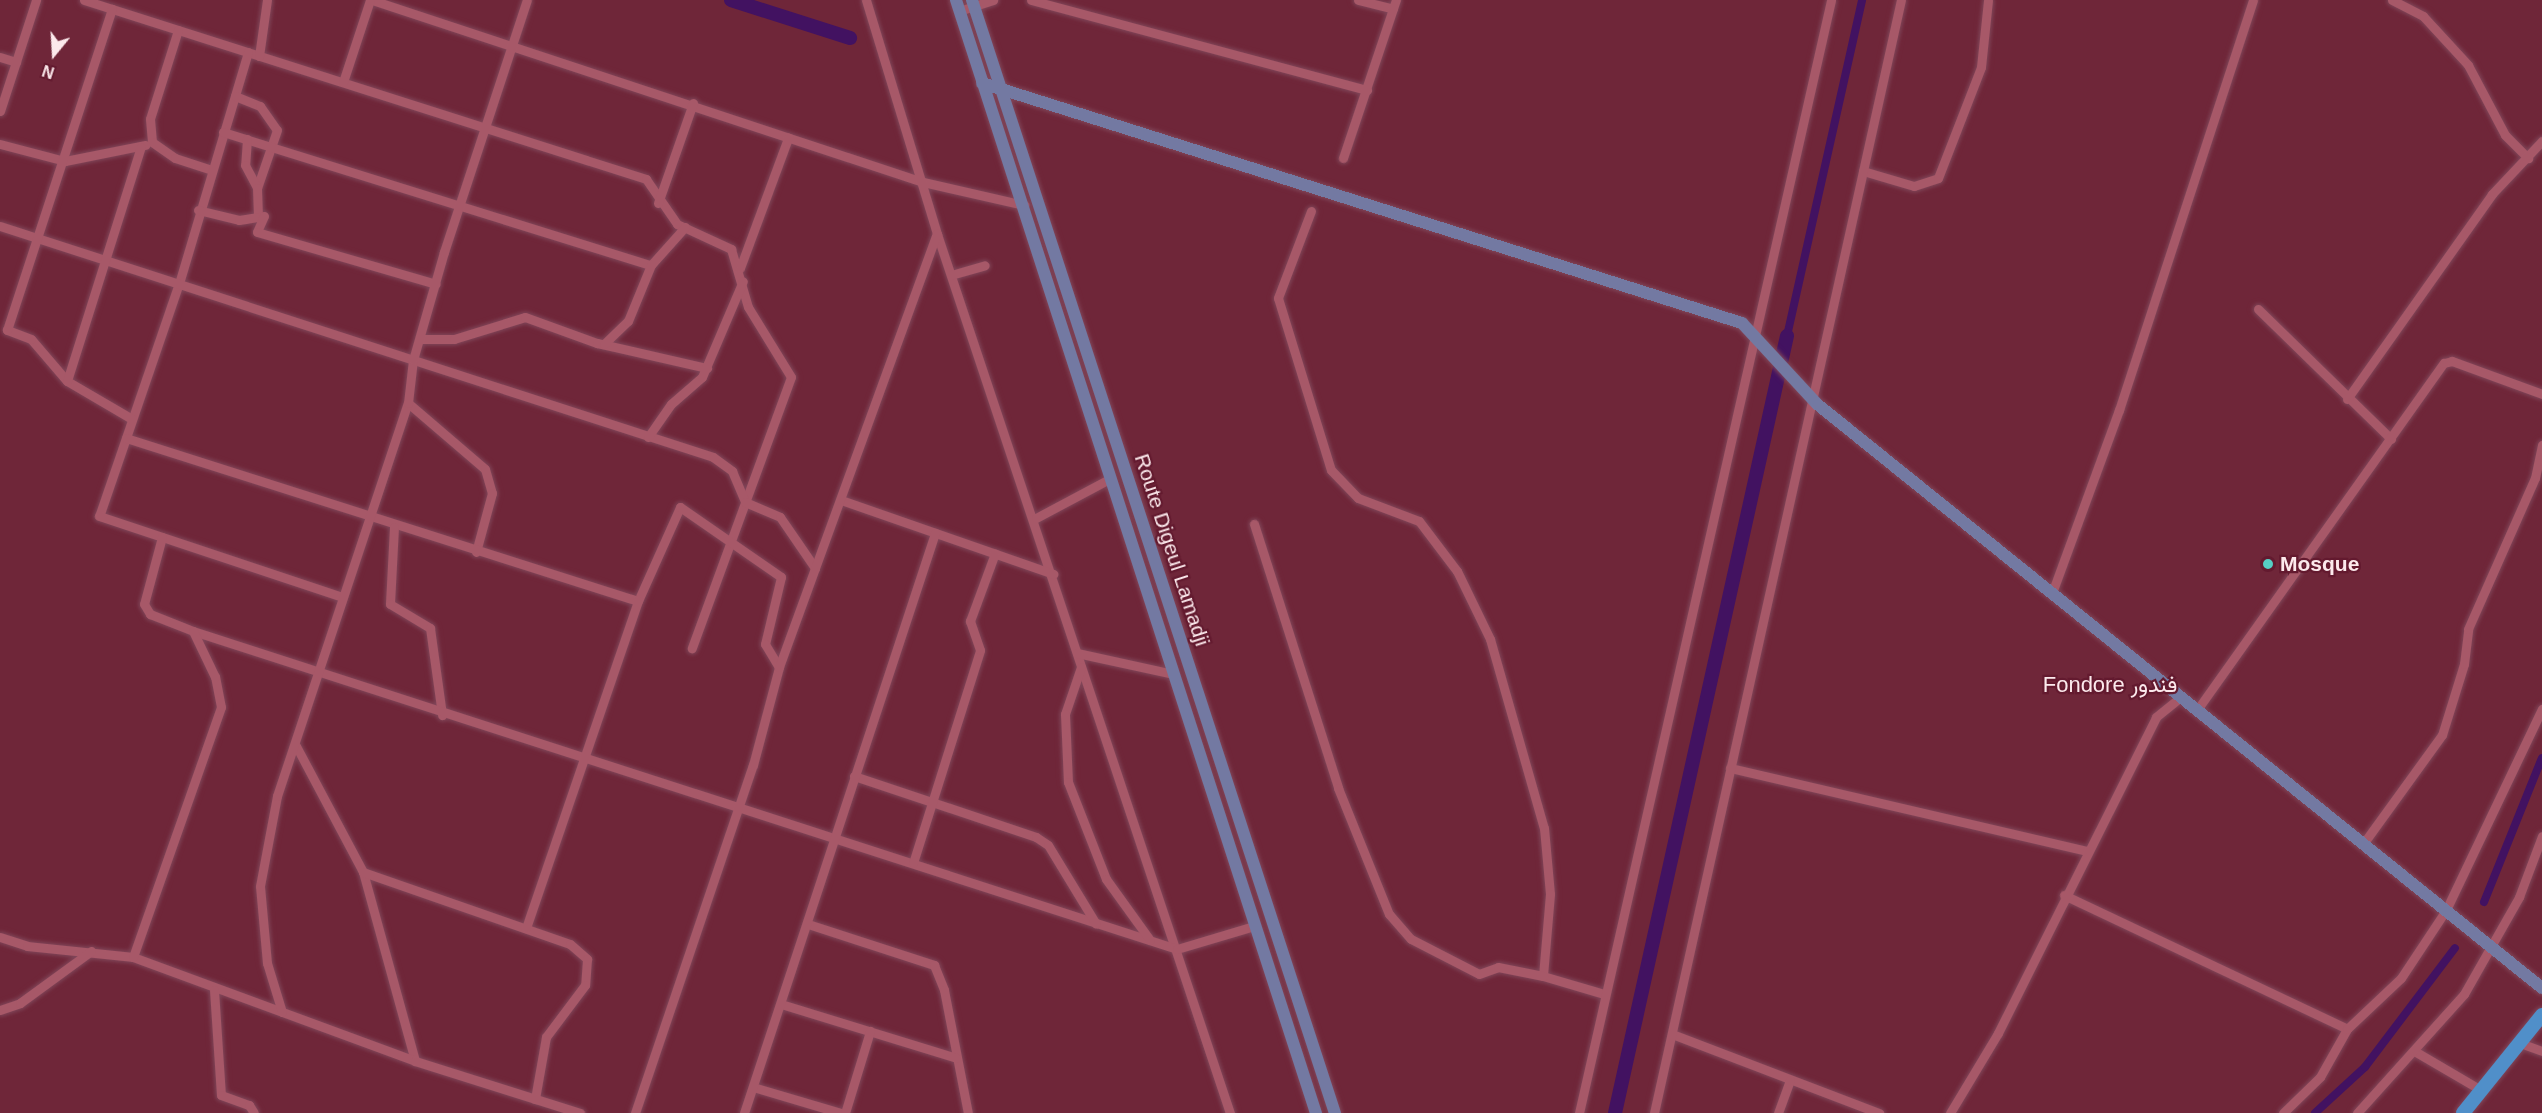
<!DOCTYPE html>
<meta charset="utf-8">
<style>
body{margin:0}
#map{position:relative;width:2542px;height:1113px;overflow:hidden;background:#6f2639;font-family:Arial,Vazirmatn,sans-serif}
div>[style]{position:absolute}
.canal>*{height:8px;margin:-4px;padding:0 4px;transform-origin:4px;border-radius:4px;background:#421261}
.river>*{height:14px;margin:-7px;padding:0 7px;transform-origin:7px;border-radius:7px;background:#421261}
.roads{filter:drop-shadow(0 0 2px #804659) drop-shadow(0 0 2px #804659)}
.minor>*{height:9px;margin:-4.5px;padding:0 4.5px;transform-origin:4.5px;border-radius:4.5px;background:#a75868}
.major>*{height:12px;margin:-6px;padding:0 6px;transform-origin:6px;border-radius:6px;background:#7379a2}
.highway>*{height:14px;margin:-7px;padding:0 7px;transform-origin:7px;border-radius:7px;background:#508fc9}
.dots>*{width:16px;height:16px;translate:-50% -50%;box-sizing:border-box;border:3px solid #631a2f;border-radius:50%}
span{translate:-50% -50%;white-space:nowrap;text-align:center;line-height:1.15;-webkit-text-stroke:4.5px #631a2f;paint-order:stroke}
.street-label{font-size:21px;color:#fce9ec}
.poi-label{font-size:21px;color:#fce9ec;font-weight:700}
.left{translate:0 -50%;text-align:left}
.neighbourhood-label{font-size:22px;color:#fce9ec}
.north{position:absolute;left:24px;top:24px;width:60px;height:60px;-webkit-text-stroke:4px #631a2f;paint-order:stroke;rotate:198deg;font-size:16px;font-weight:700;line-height:24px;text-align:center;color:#fce9ec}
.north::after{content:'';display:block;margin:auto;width:21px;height:27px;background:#fce9ec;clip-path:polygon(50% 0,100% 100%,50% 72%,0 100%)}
</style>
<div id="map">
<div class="canal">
<div style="left:1787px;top:336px;width:344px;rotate:-77.4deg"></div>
<div style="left:2484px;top:902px;width:155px;rotate:-68.1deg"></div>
<div style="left:2315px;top:1113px;width:68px;rotate:-42.6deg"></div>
<div style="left:2365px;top:1067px;width:149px;rotate:-52.9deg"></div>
</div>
<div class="river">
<div style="left:731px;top:0;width:125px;rotate:17.7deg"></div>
<div style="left:1615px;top:1113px;width:796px;rotate:-77.52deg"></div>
</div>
<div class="roads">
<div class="minor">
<div style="left:84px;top:0;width:590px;rotate:17.67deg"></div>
<div style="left:646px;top:179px;width:55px;rotate:55.4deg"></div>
<div style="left:677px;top:224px;width:60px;rotate:24.8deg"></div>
<div style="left:731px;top:249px;width:60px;rotate:73.7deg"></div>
<div style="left:748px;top:307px;width:82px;rotate:58.4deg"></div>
<div style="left:791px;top:377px;width:289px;rotate:110.1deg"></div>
<div style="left:372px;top:0;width:580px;rotate:18.28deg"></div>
<div style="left:923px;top:182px;width:104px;rotate:12.8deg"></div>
<div style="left:866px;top:0;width:245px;rotate:73.1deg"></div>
<div style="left:937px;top:234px;width:927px;rotate:71.57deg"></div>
<div style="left:1031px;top:0;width:348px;rotate:15deg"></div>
<div style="left:1358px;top:0;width:36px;rotate:14deg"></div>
<div style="left:2392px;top:0;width:35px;rotate:27deg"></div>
<div style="left:2423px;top:16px;width:67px;rotate:47.4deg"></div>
<div style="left:2468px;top:65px;width:79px;rotate:62.1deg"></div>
<div style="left:2505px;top:135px;width:33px;rotate:45deg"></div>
<div style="left:959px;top:11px;width:36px;rotate:-18deg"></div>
<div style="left:178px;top:30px;width:93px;rotate:107.5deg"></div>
<div style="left:150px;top:119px;width:23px;rotate:85deg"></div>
<div style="left:152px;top:142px;width:28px;rotate:35deg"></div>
<div style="left:175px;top:158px;width:38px;rotate:18deg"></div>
<div style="left:248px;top:52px;width:241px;rotate:106.6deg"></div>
<div style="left:179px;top:283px;width:246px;rotate:108.9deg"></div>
<div style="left:99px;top:516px;width:256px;rotate:18.4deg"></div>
<div style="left:259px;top:56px;width:57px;rotate:-81.9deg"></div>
<div style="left:0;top:57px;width:17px;rotate:17deg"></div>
<div style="left:343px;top:82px;width:86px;rotate:-71.8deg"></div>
<div style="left:235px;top:96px;width:27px;rotate:22deg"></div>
<div style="left:260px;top:106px;width:29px;rotate:55deg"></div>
<div style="left:277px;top:130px;width:61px;rotate:109deg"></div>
<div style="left:0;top:111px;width:117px;rotate:-72deg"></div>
<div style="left:223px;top:132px;width:448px;rotate:17.3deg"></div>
<div style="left:651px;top:265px;width:51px;rotate:-48.2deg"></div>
<div style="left:247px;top:139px;width:26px;rotate:94deg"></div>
<div style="left:245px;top:165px;width:26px;rotate:62deg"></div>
<div style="left:257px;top:188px;width:27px;rotate:88deg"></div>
<div style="left:0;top:144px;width:67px;rotate:14.7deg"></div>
<div style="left:65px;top:161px;width:82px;rotate:-11.3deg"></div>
<div style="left:1343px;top:158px;width:167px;rotate:-71.5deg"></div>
<div style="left:1863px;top:171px;width:53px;rotate:16.4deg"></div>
<div style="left:1914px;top:186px;width:25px;rotate:-18deg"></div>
<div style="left:1938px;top:178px;width:119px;rotate:-68.8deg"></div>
<div style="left:1981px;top:67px;width:67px;rotate:-84deg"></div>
<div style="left:658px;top:203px;width:106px;rotate:-70.7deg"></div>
<div style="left:198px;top:210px;width:42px;rotate:13.7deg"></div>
<div style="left:239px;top:220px;width:25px;rotate:-9deg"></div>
<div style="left:264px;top:216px;width:17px;rotate:114deg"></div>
<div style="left:257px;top:232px;width:186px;rotate:16.2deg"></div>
<div style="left:1311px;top:211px;width:93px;rotate:110.8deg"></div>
<div style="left:1278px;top:298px;width:180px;rotate:72.9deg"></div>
<div style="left:1331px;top:470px;width:39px;rotate:46deg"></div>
<div style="left:1358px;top:498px;width:65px;rotate:20.7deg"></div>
<div style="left:1419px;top:521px;width:63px;rotate:52.8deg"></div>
<div style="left:1457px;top:571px;width:76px;rotate:64.1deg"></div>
<div style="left:1490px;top:639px;width:197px;rotate:74.1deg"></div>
<div style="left:1544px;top:828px;width:66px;rotate:84.8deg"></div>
<div style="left:1550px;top:894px;width:82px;rotate:94.9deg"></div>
<div style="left:1543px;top:976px;width:64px;rotate:16.4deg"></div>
<div style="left:0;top:226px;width:749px;rotate:17.95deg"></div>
<div style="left:713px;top:457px;width:24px;rotate:36deg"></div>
<div style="left:732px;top:471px;width:34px;rotate:67deg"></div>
<div style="left:745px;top:502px;width:38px;rotate:23deg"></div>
<div style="left:780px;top:517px;width:62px;rotate:55.5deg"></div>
<div style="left:740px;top:268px;width:139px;rotate:-69.7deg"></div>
<div style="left:951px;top:275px;width:35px;rotate:-16deg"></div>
<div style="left:2258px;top:309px;width:186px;rotate:44.3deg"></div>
<div style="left:420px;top:339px;width:34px"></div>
<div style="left:454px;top:339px;width:74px;rotate:-17.2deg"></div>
<div style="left:525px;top:317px;width:77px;rotate:19.9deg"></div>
<div style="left:597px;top:343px;width:113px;rotate:12.8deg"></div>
<div style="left:604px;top:344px;width:33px;rotate:-44deg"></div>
<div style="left:628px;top:321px;width:61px;rotate:-67.7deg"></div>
<div style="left:67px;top:381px;width:55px;rotate:-130.6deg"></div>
<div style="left:31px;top:339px;width:26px;rotate:-159deg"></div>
<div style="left:7px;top:330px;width:338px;rotate:-71.9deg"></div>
<div style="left:2347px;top:399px;width:251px;rotate:-54.7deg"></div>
<div style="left:2492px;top:194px;width:73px;rotate:-46.7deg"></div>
<div style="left:408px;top:403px;width:101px;rotate:40.6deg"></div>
<div style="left:485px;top:469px;width:25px;rotate:74deg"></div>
<div style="left:492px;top:493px;width:61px;rotate:105.2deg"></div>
<div style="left:132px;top:419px;width:75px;rotate:-149.7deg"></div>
<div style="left:67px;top:381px;width:245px;rotate:-72.5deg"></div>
<div style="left:648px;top:437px;width:40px;rotate:-55.1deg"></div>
<div style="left:671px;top:404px;width:41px;rotate:-41.1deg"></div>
<div style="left:702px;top:377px;width:104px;rotate:-66.9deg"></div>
<div style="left:126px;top:438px;width:537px;rotate:17.66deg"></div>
<div style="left:638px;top:601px;width:103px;rotate:-65.9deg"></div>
<div style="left:680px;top:507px;width:123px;rotate:34.7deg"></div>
<div style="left:781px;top:577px;width:69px;rotate:103.4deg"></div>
<div style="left:765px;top:644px;width:27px;rotate:59deg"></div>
<div style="left:841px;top:500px;width:225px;rotate:19.2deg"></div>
<div style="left:1036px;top:518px;width:83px;rotate:-28.1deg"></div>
<div style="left:1254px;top:524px;width:277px;rotate:72.3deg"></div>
<div style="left:1338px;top:788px;width:136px;rotate:68deg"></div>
<div style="left:1389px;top:914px;width:33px;rotate:49deg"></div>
<div style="left:1411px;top:939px;width:76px;rotate:27.2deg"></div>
<div style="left:1479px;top:974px;width:20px;rotate:-20deg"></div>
<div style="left:1498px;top:967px;width:46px;rotate:11.3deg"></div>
<div style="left:394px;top:527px;width:77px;rotate:93deg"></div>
<div style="left:390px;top:604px;width:47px;rotate:31deg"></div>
<div style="left:430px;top:628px;width:88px;rotate:82.1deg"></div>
<div style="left:162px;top:537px;width:69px;rotate:105deg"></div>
<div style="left:144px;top:604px;width:12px;rotate:59deg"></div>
<div style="left:150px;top:614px;width:46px;rotate:21.6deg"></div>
<div style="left:193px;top:631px;width:1034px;rotate:17.91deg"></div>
<div style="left:1177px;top:949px;width:80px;rotate:-16.6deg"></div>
<div style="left:2052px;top:593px;width:195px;rotate:-69.9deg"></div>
<div style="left:2119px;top:410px;width:431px;rotate:-71.9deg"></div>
<div style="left:1077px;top:653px;width:98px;rotate:12.3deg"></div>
<div style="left:1081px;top:667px;width:50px;rotate:108.8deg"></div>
<div style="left:1065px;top:714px;width:68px;rotate:87.5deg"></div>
<div style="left:1068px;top:782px;width:104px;rotate:68.6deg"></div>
<div style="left:1106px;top:879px;width:75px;rotate:54.2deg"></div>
<div style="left:2197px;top:710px;width:426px;rotate:-54.6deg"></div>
<div style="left:2444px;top:363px;width:8px;rotate:-14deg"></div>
<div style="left:2452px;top:361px;width:96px;rotate:20.1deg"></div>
<div style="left:295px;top:744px;width:145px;rotate:62deg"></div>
<div style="left:363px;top:872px;width:196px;rotate:74.6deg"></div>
<div style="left:1730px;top:768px;width:366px;rotate:13.1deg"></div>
<div style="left:854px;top:776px;width:192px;rotate:18.5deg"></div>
<div style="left:1036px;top:837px;width:14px;rotate:34deg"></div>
<div style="left:1048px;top:845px;width:92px;rotate:58.7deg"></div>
<div style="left:2363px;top:844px;width:135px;rotate:-54.1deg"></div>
<div style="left:2442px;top:735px;width:74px;rotate:-72.8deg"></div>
<div style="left:2464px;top:664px;width:35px;rotate:-83deg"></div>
<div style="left:2468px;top:629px;width:165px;rotate:-66.1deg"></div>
<div style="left:2535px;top:478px;width:34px;rotate:-78deg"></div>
<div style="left:913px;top:863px;width:223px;rotate:-72.5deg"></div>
<div style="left:980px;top:650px;width:31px;rotate:-109deg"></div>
<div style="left:970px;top:621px;width:72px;rotate:-69.8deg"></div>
<div style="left:363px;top:872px;width:219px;rotate:19.2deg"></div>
<div style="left:570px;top:944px;width:23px;rotate:41deg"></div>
<div style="left:587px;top:959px;width:26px;rotate:94deg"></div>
<div style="left:585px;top:985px;width:65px;rotate:126.9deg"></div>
<div style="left:546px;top:1037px;width:63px;rotate:100.1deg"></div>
<div style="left:2064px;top:895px;width:313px;rotate:25.3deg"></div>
<div style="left:808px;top:924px;width:133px;rotate:18deg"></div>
<div style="left:934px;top:965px;width:27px;rotate:68deg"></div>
<div style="left:944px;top:990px;width:125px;rotate:79deg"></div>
<div style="left:526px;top:928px;width:346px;rotate:-71.1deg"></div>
<div style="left:0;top:937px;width:28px;rotate:18deg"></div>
<div style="left:27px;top:946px;width:107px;rotate:5.9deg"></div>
<div style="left:133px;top:957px;width:301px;rotate:20.2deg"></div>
<div style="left:415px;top:1061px;width:173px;rotate:17.5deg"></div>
<div style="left:133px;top:957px;width:265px;rotate:-70.6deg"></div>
<div style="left:221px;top:707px;width:31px;rotate:-101deg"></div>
<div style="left:215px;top:677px;width:51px;rotate:-115.6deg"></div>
<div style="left:214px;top:990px;width:105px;rotate:86.2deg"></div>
<div style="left:221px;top:1095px;width:30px;rotate:20deg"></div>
<div style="left:249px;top:1105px;width:9px;rotate:58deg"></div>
<div style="left:781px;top:1004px;width:183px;rotate:17.1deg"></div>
<div style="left:0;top:1010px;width:21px;rotate:-19deg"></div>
<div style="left:20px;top:1003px;width:88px;rotate:-36.2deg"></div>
<div style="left:282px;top:1012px;width:51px;rotate:-107deg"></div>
<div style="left:267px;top:963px;width:77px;rotate:-95.2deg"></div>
<div style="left:260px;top:886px;width:92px;rotate:-79.3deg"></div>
<div style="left:277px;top:796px;width:414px;rotate:-71.6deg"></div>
<div style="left:408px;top:403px;width:43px;rotate:-83.4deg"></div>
<div style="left:413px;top:360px;width:112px;rotate:-74deg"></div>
<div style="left:444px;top:252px;width:265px;rotate:-71.8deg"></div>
<div style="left:1672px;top:1034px;width:222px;rotate:20.9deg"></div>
<div style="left:2520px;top:1043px;width:23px;rotate:20deg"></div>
<div style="left:2416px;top:1052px;width:75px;rotate:30.3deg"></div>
<div style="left:753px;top:1087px;width:92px;rotate:16.5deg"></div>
<div style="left:635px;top:1113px;width:367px;rotate:-71.3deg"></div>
<div style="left:753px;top:765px;width:101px;rotate:-75.1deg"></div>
<div style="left:779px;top:667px;width:461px;rotate:-70deg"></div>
<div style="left:744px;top:1113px;width:611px;rotate:-71.77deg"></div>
<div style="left:845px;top:1113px;width:86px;rotate:-73deg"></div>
<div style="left:1579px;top:1113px;width:1141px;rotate:-77.24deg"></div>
<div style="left:1654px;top:1113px;width:1140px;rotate:-77.49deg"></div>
<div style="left:1778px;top:1113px;width:35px;rotate:-70deg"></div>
<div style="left:1950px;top:1113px;width:93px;rotate:-59deg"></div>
<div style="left:1998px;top:1033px;width:353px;rotate:-63.4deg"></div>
<div style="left:2156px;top:717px;width:32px;rotate:-39deg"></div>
<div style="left:2283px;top:1113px;width:52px;rotate:-44.2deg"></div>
<div style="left:2320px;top:1077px;width:55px;rotate:-60.6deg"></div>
<div style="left:2347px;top:1029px;width:74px;rotate:-43.4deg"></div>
<div style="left:2401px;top:978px;width:82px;rotate:-56.5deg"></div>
<div style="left:2446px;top:910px;width:223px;rotate:-64.5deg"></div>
<div style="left:2357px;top:1113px;width:160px;rotate:-48deg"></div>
<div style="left:2464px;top:994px;width:112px;rotate:-60.4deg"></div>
<div style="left:2519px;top:897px;width:65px;rotate:-69.3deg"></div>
</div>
<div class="major">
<div style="left:956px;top:0;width:1170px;rotate:72.08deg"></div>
<div style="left:972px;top:0;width:1171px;rotate:71.94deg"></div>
<div style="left:982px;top:83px;width:797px;rotate:17.53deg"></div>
<div style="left:1742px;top:323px;width:110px;rotate:47.2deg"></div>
<div style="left:1817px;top:404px;width:931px;rotate:38.85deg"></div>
</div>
<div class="highway">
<div style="left:2463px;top:1113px;width:126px;rotate:-51.1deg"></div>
</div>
</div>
<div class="dots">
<div style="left:2268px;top:564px;background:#56cec4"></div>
</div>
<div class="street-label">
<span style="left:1172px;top:550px;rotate:72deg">Route Digeul Lamadji</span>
</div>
<div class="poi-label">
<span class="left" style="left:2280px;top:564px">Mosque</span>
</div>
<div class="neighbourhood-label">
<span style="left:2110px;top:685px">Fondore فندور</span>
</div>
<div class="north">N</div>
</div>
